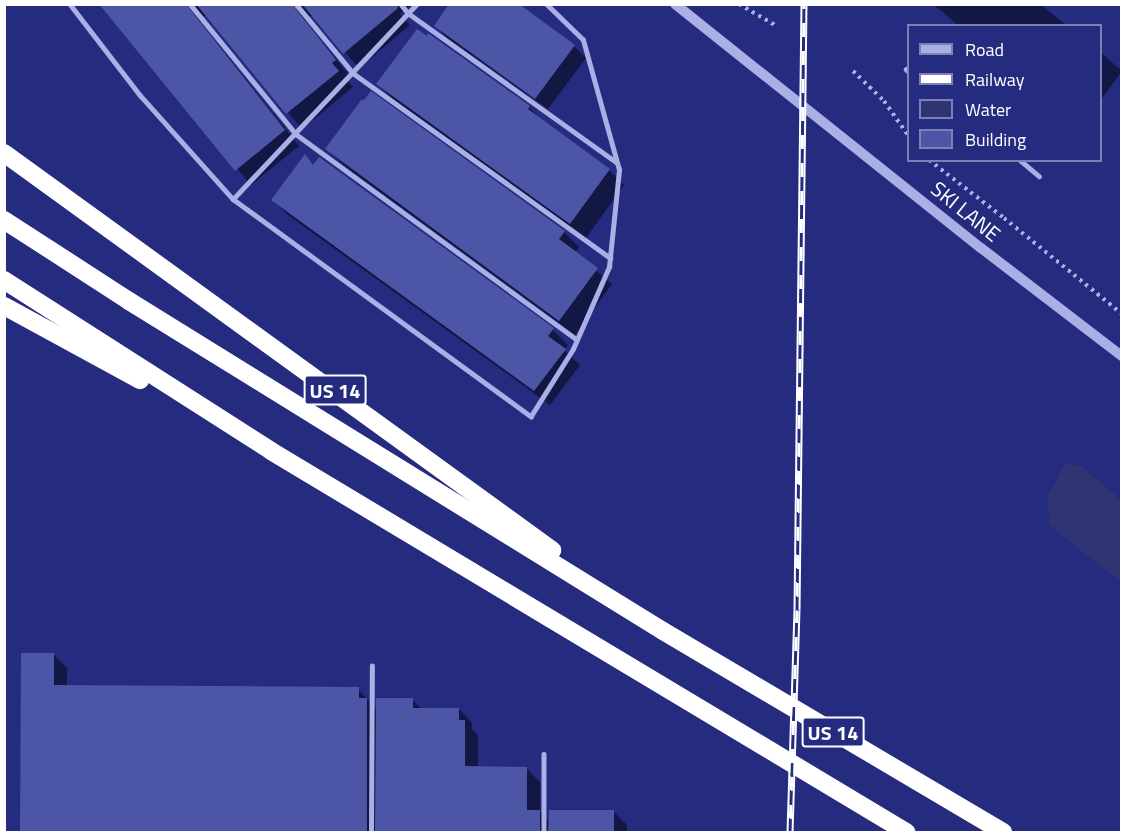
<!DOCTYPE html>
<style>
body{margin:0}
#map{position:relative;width:1126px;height:837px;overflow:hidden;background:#252b7e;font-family:"Titillium Web",sans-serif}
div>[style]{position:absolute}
.water>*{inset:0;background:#303472}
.shadow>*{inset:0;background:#0007}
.building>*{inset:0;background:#4d55a7}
.path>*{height:4px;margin-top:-2px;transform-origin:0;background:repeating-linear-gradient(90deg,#aab0e6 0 3px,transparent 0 7.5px)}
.service>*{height:4.5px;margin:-2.25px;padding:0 2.25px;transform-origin:2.25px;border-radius:2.25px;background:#aab0e6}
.tertiary>*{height:10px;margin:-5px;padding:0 5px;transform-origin:5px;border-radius:5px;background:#aab0e6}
.motorway>*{height:18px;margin:-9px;padding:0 9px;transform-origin:9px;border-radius:9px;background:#fff}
.rail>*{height:7px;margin-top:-3.5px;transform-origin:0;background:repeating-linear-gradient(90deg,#252b7e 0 14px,#fff 0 28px);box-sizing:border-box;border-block:2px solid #fff}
span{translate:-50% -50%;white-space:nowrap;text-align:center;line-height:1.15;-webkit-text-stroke:4.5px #252b7e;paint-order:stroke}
.shield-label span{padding:2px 4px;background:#252b7e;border:2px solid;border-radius:4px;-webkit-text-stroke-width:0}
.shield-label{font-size:20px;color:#fff;font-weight:700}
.street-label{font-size:21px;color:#fff}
.frame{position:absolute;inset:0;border:6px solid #fff;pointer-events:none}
.legend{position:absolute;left:907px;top:24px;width:195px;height:138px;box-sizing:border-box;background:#252b7e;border:2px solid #7c80b2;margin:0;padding:8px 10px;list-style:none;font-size:18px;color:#fff}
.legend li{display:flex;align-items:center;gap:12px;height:30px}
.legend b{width:30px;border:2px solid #7c80b2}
</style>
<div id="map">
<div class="water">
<div style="clip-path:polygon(1065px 464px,1080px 465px,1121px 500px,1121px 582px,1049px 525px,1048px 495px)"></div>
</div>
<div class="shadow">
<div style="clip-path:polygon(101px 4px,412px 4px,400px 14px,410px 25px,359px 68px,313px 16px,307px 16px,307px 24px,350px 76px,346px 79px,353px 87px,302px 129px,207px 16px,201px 16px,201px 23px,299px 146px,251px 185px)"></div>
<div style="clip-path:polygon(933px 4px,1040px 4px,1067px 26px,959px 26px)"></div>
<div style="clip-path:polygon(436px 26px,574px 46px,586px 58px,548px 109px,447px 38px)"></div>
<div style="clip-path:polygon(427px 38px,529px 107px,544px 123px,609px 170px,624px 185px,586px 238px,393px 99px,378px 84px)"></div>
<div style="clip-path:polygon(1100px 52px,1122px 71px,1100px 101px)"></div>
<div style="clip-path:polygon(327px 149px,564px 232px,579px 247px,575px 253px,612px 284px,575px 335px,342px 164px)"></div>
<div style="clip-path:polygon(305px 157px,314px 166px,553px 330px,568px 345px,564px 350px,580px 365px,550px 405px,288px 215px,273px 200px)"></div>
<div style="clip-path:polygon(22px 655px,54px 655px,67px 668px,67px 687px,358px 689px,378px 711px,412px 700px,422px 709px,459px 709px,472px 723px,472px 729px,478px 735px,478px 768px,527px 769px,540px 782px,540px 812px,550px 822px,613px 811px,627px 825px,627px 832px,22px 832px)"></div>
</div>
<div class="building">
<div style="clip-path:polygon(99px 4px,186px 4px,285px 130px,235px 171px)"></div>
<div style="clip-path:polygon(196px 4px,292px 4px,336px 60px,332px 63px,339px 71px,286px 114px)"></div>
<div style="clip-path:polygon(302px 4px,397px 4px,398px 8px,343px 54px)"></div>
<div style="clip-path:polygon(449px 4px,519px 4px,575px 45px,535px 99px,434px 26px)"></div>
<div style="clip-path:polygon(417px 29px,427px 36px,428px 33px,530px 106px,528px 109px,610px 169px,570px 224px,376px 84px)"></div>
<div style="clip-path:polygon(371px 91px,565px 231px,559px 239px,598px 268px,559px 321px,325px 149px,362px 99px,363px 101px)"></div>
<div style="clip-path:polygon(305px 154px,313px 165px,319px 157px,554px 328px,548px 336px,566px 349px,534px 391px,271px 200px)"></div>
<div style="clip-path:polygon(21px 653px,54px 653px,54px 685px,359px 687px,359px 698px,367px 698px,367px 832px,20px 832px)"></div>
<div style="clip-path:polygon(376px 698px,413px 698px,413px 708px,459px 708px,459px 720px,465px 720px,465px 766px,527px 767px,527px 810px,540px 810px,540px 832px,375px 832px)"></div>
<div style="clip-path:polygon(549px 810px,614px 810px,614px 832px,548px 832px)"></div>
</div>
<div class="path">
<div style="left:739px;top:4px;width:42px;rotate:30.3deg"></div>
<div style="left:853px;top:71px;width:43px;rotate:44.1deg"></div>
<div style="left:884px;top:101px;width:42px;rotate:54.8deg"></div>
<div style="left:929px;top:160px;width:95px;rotate:37.7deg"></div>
<div style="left:1004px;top:218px;width:152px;rotate:39.1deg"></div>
</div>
<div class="service">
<div style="left:70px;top:4px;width:115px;rotate:52.4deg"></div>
<div style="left:140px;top:95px;width:140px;rotate:48.2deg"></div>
<div style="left:233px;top:199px;width:268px;rotate:-46.7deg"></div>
<div style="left:190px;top:4px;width:168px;rotate:50.8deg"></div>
<div style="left:296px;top:134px;width:348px;rotate:36.2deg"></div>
<div style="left:296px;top:4px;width:89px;rotate:50.4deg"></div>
<div style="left:353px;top:73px;width:317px;rotate:35.7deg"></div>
<div style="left:401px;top:4px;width:11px;rotate:52deg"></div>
<div style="left:408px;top:13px;width:256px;rotate:35.6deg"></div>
<div style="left:906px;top:69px;width:3px;rotate:45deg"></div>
<div style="left:1020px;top:160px;width:25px;rotate:40deg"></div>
<div style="left:233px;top:199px;width:369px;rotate:36.1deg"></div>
<div style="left:531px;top:416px;width:79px;rotate:-57.9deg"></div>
<div style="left:573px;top:349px;width:90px;rotate:-66.3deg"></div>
<div style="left:609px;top:267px;width:98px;rotate:-84.1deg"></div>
<div style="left:619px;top:170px;width:135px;rotate:-105.5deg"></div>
<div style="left:583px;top:40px;width:52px;rotate:-135.8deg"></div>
<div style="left:544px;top:754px;width:78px;rotate:90deg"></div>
<div style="left:371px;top:832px;width:166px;rotate:-89.7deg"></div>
</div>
<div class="tertiary">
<div style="left:675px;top:4px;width:391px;rotate:38.6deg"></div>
<div style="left:981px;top:248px;width:178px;rotate:37.5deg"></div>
</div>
<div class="motorway">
<div style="left:4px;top:153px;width:677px;rotate:35.92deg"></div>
<div style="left:4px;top:220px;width:149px;rotate:32.9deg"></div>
<div style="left:129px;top:301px;width:628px;rotate:31.72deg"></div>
<div style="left:663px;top:631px;width:395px;rotate:30.6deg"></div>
<div style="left:4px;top:280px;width:317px;rotate:32.6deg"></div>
<div style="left:271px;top:451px;width:741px;rotate:30.96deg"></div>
<div style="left:4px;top:306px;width:155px;rotate:28.6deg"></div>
</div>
<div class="rail">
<div style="left:790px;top:832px;width:222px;rotate:-88.2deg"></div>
<div style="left:797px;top:610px;width:606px;rotate:-89.34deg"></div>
</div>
<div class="shield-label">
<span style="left:335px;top:390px">US 14</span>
<span style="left:833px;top:732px">US 14</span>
</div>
<div class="street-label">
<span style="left:966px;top:211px;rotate:39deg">SKI LANE</span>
</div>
<div class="frame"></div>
<ul class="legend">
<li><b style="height:8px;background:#aab0e6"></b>Road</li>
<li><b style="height:8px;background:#fff"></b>Railway</li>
<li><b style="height:16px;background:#303472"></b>Water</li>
<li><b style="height:16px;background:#4d55a7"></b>Building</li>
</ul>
</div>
